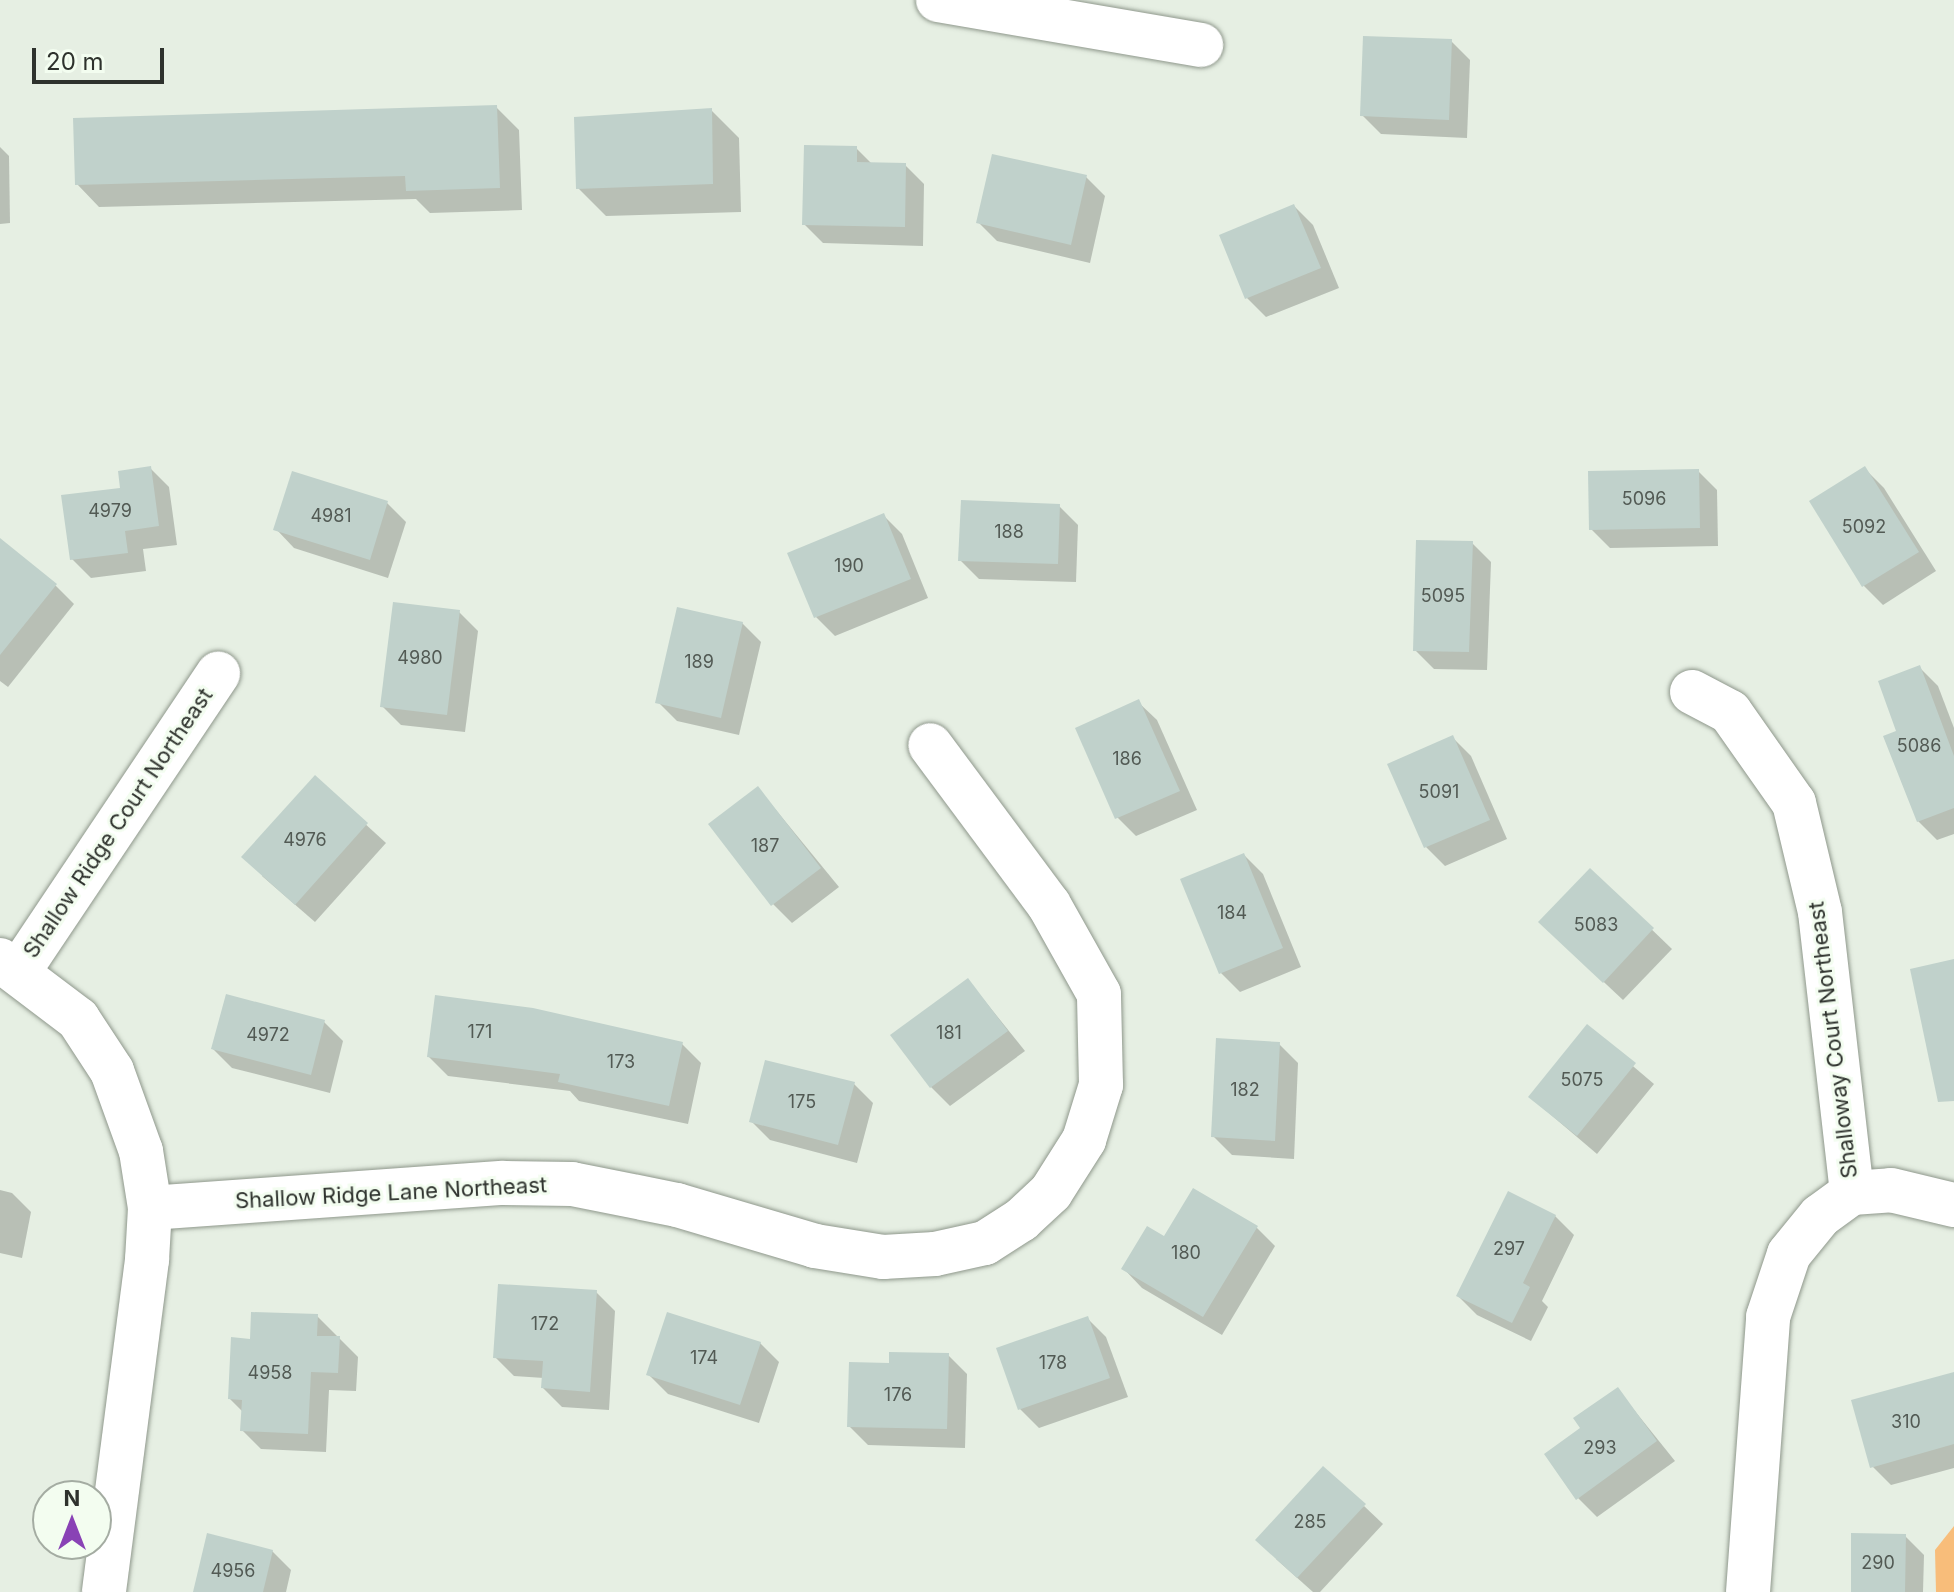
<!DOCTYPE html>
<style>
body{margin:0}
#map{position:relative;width:1954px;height:1592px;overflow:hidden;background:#e6efe3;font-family:Inter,sans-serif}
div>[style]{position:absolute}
.green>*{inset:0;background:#f8bd7a}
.shadow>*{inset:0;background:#0003}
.building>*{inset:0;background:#c0d1cb}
.roads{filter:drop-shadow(0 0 2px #8f988c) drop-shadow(0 0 2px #8f988c)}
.minor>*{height:44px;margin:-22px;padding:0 22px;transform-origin:22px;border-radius:22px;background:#fff}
span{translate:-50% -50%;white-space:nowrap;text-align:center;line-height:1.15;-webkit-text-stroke:6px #f3fdf0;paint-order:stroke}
.number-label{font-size:18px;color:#525a54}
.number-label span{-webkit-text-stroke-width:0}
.street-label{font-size:22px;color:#2e322d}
.north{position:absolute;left:32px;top:1480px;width:80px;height:80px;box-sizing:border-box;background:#f3fdf0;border:2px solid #a4aca2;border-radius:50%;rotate:0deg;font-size:22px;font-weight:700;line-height:32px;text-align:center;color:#2e322d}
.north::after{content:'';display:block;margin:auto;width:28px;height:36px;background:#8942b5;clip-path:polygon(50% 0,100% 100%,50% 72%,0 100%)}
.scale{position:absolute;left:32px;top:48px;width:132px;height:36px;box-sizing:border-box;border:4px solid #2e322d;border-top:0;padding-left:10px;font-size:24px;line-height:28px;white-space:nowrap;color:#2e322d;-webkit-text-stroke:6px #f3fdf0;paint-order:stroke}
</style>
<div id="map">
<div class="green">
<div style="clip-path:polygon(1954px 1526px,1954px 1592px,1936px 1592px,1935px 1550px)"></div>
</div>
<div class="shadow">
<div style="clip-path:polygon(1451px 41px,1470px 60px,1467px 138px,1381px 134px,1362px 115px)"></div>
<div style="clip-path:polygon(496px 107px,519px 130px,522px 210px,430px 213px,416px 199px,99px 207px,77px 184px)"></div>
<div style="clip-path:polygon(711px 110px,739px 138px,741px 212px,606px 216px,578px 188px)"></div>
<div style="clip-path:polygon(0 147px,9px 156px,10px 223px,0 224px)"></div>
<div style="clip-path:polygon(856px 148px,873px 165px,905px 165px,924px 184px,923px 246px,823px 243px,804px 224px)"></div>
<div style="clip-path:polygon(1086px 177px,1105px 196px,1090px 263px,997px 241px,978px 222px)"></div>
<div style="clip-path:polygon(1294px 206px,1313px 225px,1339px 288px,1266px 317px,1247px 298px)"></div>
<div style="clip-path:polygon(150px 468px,169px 487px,177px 545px,143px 549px,146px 571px,91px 578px,72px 559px,122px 489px)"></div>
<div style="clip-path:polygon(1865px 469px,1884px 488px,1936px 571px,1883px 605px,1864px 586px)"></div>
<div style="clip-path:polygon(1698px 471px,1717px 490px,1718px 546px,1610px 548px,1591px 529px)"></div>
<div style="clip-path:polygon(387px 503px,406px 522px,388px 578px,294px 548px,276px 529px)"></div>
<div style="clip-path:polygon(1059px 506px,1078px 525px,1076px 582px,979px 579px,960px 560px)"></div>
<div style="clip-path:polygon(884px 516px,902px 534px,928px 598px,835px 636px,816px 617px)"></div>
<div style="clip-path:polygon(1472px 543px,1491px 562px,1487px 670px,1434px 669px,1415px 650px)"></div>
<div style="clip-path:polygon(0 552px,56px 586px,74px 604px,8px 687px,0 681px)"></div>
<div style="clip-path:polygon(459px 612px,478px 631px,465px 732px,401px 725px,382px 706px)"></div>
<div style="clip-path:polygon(742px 623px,761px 642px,739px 735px,677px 721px,658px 702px)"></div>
<div style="clip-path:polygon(1919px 667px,1938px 686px,1954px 728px,1954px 834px,1937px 840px,1918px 821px,1899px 732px)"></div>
<div style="clip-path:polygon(1138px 702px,1157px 720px,1197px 810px,1136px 836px,1117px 817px)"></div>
<div style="clip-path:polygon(1452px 737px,1471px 756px,1507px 839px,1445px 866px,1426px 847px)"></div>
<div style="clip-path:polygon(315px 778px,386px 843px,315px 922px,262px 876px)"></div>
<div style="clip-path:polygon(758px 788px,839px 887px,792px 923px,773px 904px)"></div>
<div style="clip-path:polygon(1244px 855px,1263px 874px,1301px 967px,1240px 992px,1221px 973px)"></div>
<div style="clip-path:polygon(1590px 870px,1672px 949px,1623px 1000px,1560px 941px)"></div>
<div style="clip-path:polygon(968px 980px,1025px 1051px,950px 1106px,931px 1087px)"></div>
<div style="clip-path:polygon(324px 1022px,343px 1041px,330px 1093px,232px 1068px,213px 1049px)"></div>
<div style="clip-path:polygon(1587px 1027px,1654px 1084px,1597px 1154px,1530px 1097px)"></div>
<div style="clip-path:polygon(682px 1044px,701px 1063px,688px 1124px,579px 1101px,570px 1091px,448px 1076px,429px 1057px)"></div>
<div style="clip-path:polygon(1279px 1044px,1298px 1063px,1294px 1159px,1232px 1155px,1213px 1136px)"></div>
<div style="clip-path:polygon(854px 1084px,873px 1103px,857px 1163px,770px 1140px,751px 1121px)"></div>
<div style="clip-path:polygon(0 1190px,12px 1193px,31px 1212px,22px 1258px,0 1253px)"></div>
<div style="clip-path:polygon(1555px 1216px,1574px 1235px,1542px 1301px,1548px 1307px,1531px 1341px,1477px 1315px,1458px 1296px)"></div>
<div style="clip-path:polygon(1256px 1227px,1275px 1246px,1222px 1335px,1142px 1288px,1124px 1269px,1164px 1239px)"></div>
<div style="clip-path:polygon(596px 1292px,615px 1311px,609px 1410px,562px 1407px,543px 1388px,544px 1378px,514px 1376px,495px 1357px)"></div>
<div style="clip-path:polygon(317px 1316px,358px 1357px,356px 1391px,329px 1390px,326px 1452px,261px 1449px,242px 1430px,243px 1412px,230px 1399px,251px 1341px)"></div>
<div style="clip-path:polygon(1087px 1318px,1106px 1337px,1128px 1397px,1039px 1428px,1020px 1409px)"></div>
<div style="clip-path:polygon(760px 1343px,779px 1362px,759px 1423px,668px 1394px,649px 1375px)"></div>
<div style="clip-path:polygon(948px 1355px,967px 1374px,965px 1448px,868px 1445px,849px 1426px,891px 1365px)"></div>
<div style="clip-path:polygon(1954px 1374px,1954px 1468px,1891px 1485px,1872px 1466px)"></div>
<div style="clip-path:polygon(1618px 1390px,1675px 1461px,1597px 1517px,1578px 1498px,1583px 1428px)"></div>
<div style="clip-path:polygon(1364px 1506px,1383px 1524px,1320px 1592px,1313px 1592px,1276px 1559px)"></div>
<div style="clip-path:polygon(1905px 1536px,1924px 1555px,1923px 1592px,1853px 1592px)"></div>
<div style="clip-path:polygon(272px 1551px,291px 1570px,286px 1592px,195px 1592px)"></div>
</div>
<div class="building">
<div style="clip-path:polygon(1363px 36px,1452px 39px,1449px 120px,1360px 116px)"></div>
<div style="clip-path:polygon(497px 105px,500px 188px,406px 191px,405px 176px,75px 185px,73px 118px)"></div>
<div style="clip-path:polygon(712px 108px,713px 184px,576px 189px,574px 117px)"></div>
<div style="clip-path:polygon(804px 145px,857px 146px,857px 162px,906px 163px,905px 227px,802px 225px)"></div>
<div style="clip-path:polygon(992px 154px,1087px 175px,1071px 245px,976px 223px)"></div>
<div style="clip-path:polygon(1294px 204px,1321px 268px,1245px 299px,1219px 235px)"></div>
<div style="clip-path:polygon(151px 466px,159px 526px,125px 531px,128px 553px,70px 560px,61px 495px,120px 488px,118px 471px)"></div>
<div style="clip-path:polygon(1865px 466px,1919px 552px,1862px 587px,1809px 501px)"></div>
<div style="clip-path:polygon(1699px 469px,1700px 528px,1589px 530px,1588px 471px)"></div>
<div style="clip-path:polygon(292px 471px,388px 501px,370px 560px,273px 530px)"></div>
<div style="clip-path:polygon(961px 500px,1060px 504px,1058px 564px,958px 561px)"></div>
<div style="clip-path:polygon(884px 513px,911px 579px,814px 618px,787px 553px)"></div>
<div style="clip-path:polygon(0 538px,57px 584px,0 655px)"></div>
<div style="clip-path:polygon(1416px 540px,1473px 541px,1469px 652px,1413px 651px)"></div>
<div style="clip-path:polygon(393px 602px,460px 610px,447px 715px,380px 707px)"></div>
<div style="clip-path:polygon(677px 607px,743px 622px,721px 718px,655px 703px)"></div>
<div style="clip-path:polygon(1920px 665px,1954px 756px,1954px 808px,1917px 822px,1883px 736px,1896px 731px,1878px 681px)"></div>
<div style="clip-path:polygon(1139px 699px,1180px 791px,1115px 819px,1075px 728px)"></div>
<div style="clip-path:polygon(1453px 735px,1490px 820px,1424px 848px,1387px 764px)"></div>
<div style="clip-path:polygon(315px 775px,368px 823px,295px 905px,241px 857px)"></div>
<div style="clip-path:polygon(758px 786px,821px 868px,771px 906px,708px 824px)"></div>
<div style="clip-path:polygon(1244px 853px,1283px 948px,1219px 974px,1180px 879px)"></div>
<div style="clip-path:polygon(1590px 868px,1654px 928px,1603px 983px,1538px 922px)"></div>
<div style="clip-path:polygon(1954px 959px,1954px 1101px,1938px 1102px,1910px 969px)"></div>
<div style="clip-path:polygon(968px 978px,1008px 1031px,930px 1088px,890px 1035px)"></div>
<div style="clip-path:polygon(226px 994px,325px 1020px,311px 1075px,211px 1049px)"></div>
<div style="clip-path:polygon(435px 995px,533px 1008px,683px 1042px,669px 1106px,558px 1082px,560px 1074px,427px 1057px)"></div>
<div style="clip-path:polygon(1587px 1024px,1636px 1063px,1577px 1136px,1528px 1097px)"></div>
<div style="clip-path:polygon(1216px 1038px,1280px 1042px,1275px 1141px,1211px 1137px)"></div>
<div style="clip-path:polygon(765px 1060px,855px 1082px,838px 1145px,749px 1122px)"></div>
<div style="clip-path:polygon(1193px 1188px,1258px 1226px,1203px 1317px,1121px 1269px,1147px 1226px,1164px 1236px)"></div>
<div style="clip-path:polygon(1508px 1191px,1556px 1215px,1523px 1283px,1530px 1287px,1512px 1323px,1456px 1296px)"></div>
<div style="clip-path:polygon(498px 1284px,597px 1290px,590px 1392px,541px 1388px,543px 1361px,493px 1358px)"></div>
<div style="clip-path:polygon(251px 1312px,318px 1314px,317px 1336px,340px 1336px,338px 1373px,311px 1372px,308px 1434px,240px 1431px,242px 1400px,228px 1399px,231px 1337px,250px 1339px)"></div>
<div style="clip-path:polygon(667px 1312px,761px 1342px,740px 1405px,646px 1375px)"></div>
<div style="clip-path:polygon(1088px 1316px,1110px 1378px,1018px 1410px,996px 1348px)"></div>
<div style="clip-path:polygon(889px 1352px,949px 1353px,947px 1429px,847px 1427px,849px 1362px,889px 1363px)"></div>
<div style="clip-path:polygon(1954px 1372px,1954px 1444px,1870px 1468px,1851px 1400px)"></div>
<div style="clip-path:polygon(1618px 1387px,1657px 1441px,1576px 1500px,1544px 1454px,1580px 1428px,1573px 1418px)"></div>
<div style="clip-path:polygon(1323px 1466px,1366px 1504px,1297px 1578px,1255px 1540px)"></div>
<div style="clip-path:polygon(207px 1533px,273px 1550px,263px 1592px,193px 1592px)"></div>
<div style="clip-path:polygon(1851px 1533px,1906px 1534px,1905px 1592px,1851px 1592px)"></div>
</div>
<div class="roads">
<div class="minor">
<div style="left:938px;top:0;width:267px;rotate:9.7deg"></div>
<div style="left:1692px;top:692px;width:43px;rotate:27.8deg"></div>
<div style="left:1730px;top:712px;width:111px;rotate:54.9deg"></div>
<div style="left:1794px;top:803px;width:112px;rotate:76.6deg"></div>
<div style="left:1820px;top:912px;width:283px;rotate:83.5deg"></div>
<div style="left:0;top:960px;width:98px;rotate:37.1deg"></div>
<div style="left:78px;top:1019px;width:62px;rotate:56.8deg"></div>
<div style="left:112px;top:1071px;width:85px;rotate:70.1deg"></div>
<div style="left:141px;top:1151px;width:58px;rotate:81deg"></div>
<div style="left:150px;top:1208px;width:52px;rotate:93.3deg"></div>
<div style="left:147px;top:1260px;width:335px;rotate:97.4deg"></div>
<div style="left:19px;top:971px;width:358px;rotate:-56.2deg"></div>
<div style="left:150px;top:1208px;width:354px;rotate:-4.1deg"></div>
<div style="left:503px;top:1183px;width:69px;rotate:0.8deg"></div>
<div style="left:572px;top:1184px;width:107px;rotate:11.3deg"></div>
<div style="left:677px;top:1205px;width:144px;rotate:16.5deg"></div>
<div style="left:815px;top:1246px;width:69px;rotate:9.2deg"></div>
<div style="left:883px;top:1257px;width:52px;rotate:-3.3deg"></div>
<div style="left:935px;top:1254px;width:51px;rotate:-12.4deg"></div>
<div style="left:985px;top:1243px;width:43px;rotate:-32.6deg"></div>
<div style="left:1021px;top:1220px;width:41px;rotate:-43deg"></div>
<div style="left:1051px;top:1192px;width:62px;rotate:-57.6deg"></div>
<div style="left:1084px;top:1140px;width:58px;rotate:-72.8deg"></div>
<div style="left:1101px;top:1085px;width:91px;rotate:-91.3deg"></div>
<div style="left:1099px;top:994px;width:102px;rotate:-119.3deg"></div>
<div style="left:1049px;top:905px;width:199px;rotate:-126.6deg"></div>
<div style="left:1748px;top:1592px;width:276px;rotate:-85.8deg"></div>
<div style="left:1768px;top:1317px;width:66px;rotate:-71.6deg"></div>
<div style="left:1789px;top:1254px;width:49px;rotate:-50.8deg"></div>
<div style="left:1820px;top:1216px;width:39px;rotate:-36deg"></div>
<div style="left:1852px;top:1193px;width:39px;rotate:-4deg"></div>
<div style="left:1891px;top:1190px;width:65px;rotate:13.4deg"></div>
</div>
</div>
<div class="number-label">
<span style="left:1644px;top:499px">5096</span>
<span style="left:110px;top:511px">4979</span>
<span style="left:331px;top:516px">4981</span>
<span style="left:1864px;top:527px">5092</span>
<span style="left:1009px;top:532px">188</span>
<span style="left:849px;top:566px">190</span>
<span style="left:1443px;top:596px">5095</span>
<span style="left:420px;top:658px">4980</span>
<span style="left:699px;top:662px">189</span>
<span style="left:1919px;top:746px">5086</span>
<span style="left:1127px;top:759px">186</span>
<span style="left:1439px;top:792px">5091</span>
<span style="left:305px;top:840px">4976</span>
<span style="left:765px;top:846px">187</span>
<span style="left:1232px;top:913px">184</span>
<span style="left:1596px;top:925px">5083</span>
<span style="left:480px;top:1032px">171</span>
<span style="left:949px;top:1033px">181</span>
<span style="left:268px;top:1035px">4972</span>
<span style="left:621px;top:1062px">173</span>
<span style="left:1582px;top:1080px">5075</span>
<span style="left:1245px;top:1090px">182</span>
<span style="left:802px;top:1102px">175</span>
<span style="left:1509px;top:1249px">297</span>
<span style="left:1186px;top:1253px">180</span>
<span style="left:545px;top:1324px">172</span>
<span style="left:704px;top:1358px">174</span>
<span style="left:1053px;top:1363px">178</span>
<span style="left:270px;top:1373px">4958</span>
<span style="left:898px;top:1395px">176</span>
<span style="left:1906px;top:1422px">310</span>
<span style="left:1600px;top:1448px">293</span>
<span style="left:1310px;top:1522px">285</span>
<span style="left:1878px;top:1563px">290</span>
<span style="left:233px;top:1571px">4956</span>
</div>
<div class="street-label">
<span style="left:118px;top:823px;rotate:-56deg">Shallow Ridge Court Northeast</span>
<span style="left:1833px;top:1040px;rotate:-97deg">Shalloway Court Northeast</span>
<span style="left:391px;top:1193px;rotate:-3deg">Shallow Ridge Lane Northeast</span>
</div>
<div class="north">N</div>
<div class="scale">20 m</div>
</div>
